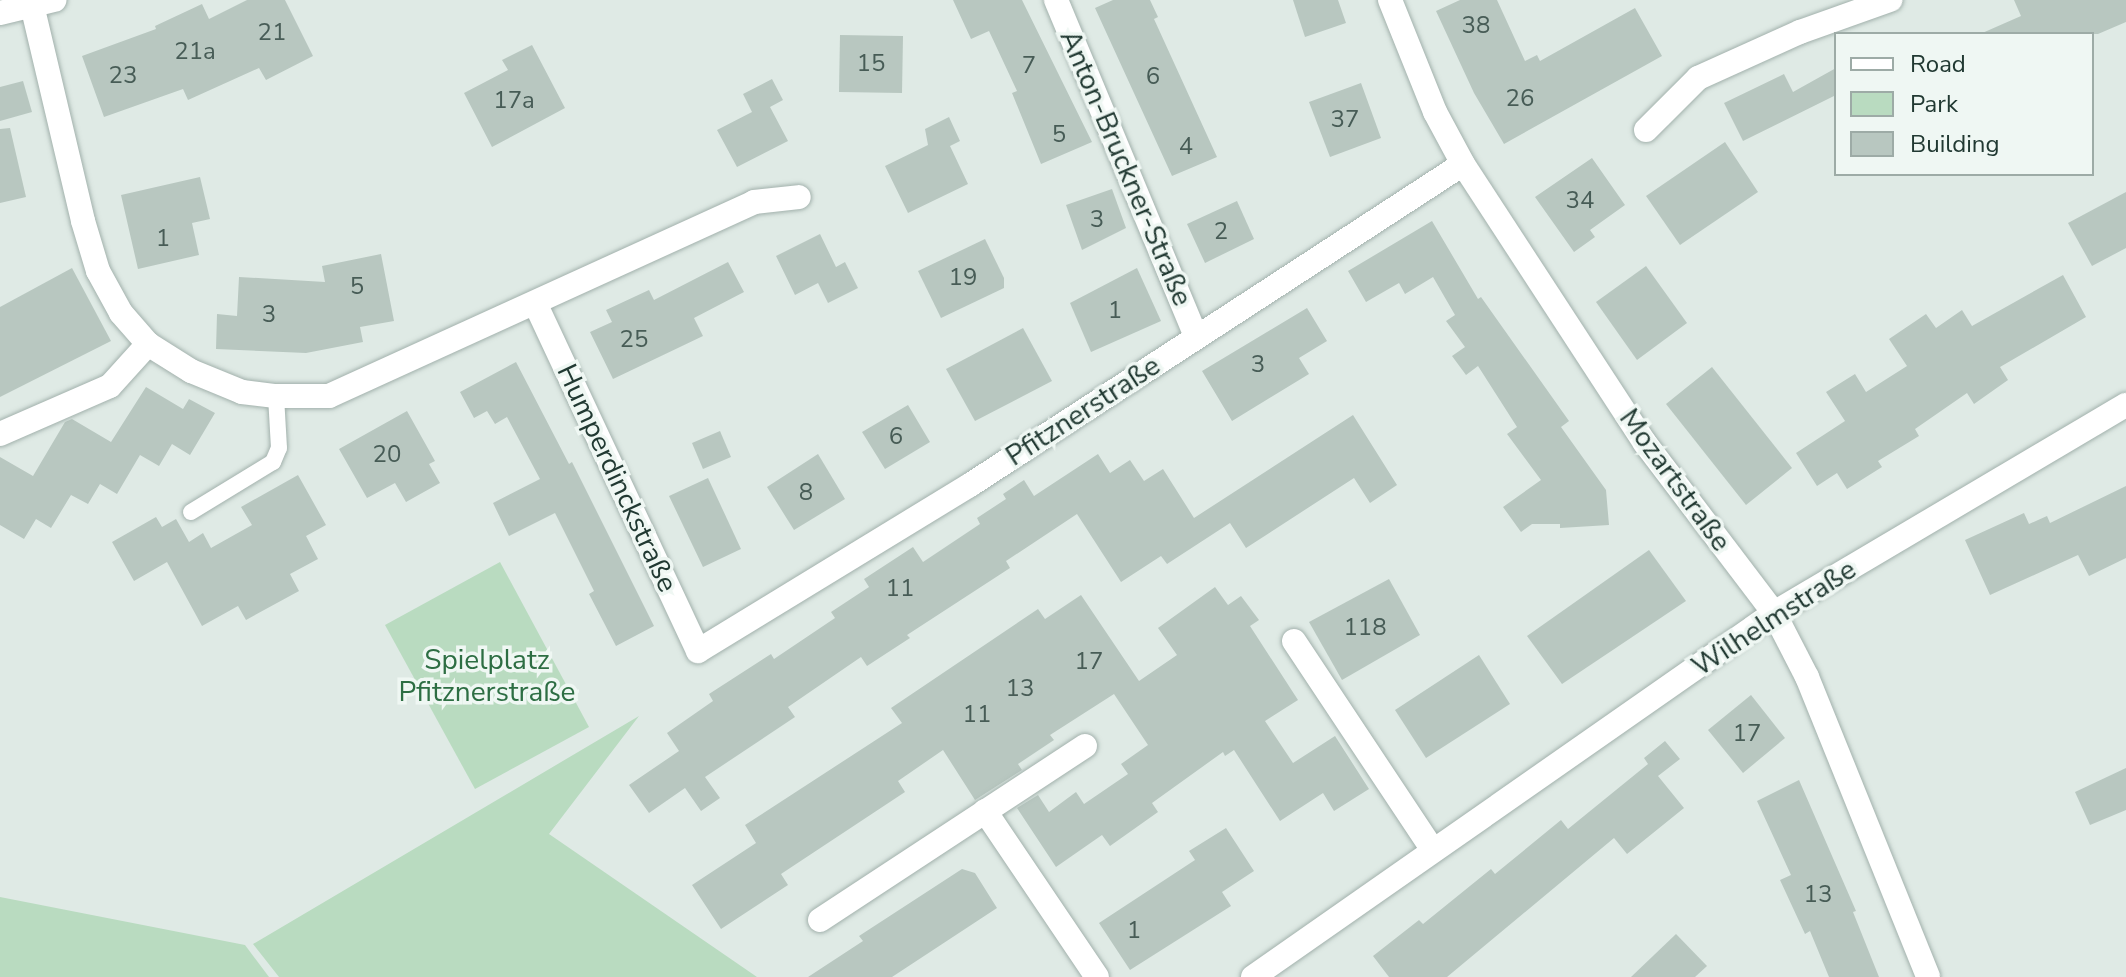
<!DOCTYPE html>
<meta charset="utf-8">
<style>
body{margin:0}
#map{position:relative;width:2126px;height:977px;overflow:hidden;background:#dfeae5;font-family:"Nunito Sans",sans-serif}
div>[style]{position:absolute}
.green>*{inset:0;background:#b9dbc0}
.building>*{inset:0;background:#b8c7c0}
.roads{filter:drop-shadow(0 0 2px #a2b1ac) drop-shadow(0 0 2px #a2b1ac)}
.lane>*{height:16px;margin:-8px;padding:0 8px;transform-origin:8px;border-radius:8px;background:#fff}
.street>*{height:24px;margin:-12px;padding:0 12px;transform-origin:12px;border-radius:12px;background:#fff}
span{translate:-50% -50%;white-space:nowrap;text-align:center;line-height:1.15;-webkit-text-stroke:7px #eff7f3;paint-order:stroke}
.number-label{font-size:24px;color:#475c56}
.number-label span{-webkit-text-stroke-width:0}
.street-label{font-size:28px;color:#213932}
.park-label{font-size:28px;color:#2d6e43}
.legend{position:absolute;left:1834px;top:32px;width:260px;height:144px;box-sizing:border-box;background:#eff7f3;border:2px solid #9daba6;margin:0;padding:10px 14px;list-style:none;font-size:24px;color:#213932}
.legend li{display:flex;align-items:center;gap:16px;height:40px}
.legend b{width:40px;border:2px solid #9daba6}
</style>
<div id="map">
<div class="green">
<div style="clip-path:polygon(500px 562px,589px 727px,475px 789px,385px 625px)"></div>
<div style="clip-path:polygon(639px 716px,549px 834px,757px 977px,279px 977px,253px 944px)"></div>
<div style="clip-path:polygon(0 897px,245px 945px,269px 977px,0 977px)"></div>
</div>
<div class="building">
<div style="clip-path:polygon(247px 0,285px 0,313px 56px,266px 80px,259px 68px,188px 100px,183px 89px,104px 117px,82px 56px,156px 29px,155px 26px,202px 4px,209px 19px)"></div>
<div style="clip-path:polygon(953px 0,1022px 0,1092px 142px,1041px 164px,1012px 93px,1017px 91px,989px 31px,971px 39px)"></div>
<div style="clip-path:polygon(1113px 0,1150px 0,1158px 17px,1154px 19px,1217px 157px,1172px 176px,1095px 8px)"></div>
<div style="clip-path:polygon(1293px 0,1338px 0,1346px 23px,1305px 37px)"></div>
<div style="clip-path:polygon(1460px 0,1497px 0,1525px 61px,1537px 55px,1540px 61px,1635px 8px,1662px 56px,1504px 144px,1474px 93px,1436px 11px)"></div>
<div style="clip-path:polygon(2014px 0,2126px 0,2126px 22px,2098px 34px,1980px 34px,2021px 16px)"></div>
<div style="clip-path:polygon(840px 35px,903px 36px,902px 93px,839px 92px)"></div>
<div style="clip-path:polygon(532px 45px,565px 108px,492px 147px,464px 93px,508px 70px,502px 60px)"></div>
<div style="clip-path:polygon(1836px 68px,1836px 95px,1743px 141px,1724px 103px,1784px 74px,1793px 92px)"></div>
<div style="clip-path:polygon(772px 79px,783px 100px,770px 107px,788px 141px,737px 167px,717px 130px,752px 112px,743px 94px)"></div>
<div style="clip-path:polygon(23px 81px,32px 112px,0 121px,0 87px)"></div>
<div style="clip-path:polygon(1361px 83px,1381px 138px,1330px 157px,1309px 102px)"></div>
<div style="clip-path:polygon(949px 117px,960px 141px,950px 146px,968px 184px,908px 213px,885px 166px,928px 145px,925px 129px)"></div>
<div style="clip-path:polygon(10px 128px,26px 197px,0 203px,0 129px)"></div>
<div style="clip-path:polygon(1725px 142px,1758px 192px,1680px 245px,1646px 196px)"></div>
<div style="clip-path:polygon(1592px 158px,1625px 205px,1590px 230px,1595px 237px,1574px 252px,1535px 197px)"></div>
<div style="clip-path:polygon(200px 177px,210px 219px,192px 223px,199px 255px,138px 269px,121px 195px)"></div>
<div style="clip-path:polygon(1112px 189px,1126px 228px,1082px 250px,1066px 205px)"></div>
<div style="clip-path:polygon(2126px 192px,2126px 248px,2092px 266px,2068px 223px)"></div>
<div style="clip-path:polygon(1237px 201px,1254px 239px,1205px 263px,1187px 224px)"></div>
<div style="clip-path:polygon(1432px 221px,1478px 299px,1481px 297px,1569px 421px,1561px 427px,1606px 490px,1609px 525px,1560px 528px,1560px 524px,1532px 524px,1521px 532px,1503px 507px,1541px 480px,1507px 434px,1517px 427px,1478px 366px,1466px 375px,1452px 356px,1465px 347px,1446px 321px,1455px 315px,1433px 277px,1405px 294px,1399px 283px,1366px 302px,1348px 271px)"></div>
<div style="clip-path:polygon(820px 234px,836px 267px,845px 262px,858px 288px,828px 303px,818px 283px,795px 295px,776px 256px)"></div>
<div style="clip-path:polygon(985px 239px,1004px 278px,1004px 288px,941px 318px,918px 271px)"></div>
<div style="clip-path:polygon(381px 254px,394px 321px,360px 327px,363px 342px,306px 353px,216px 349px,217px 314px,237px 316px,239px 277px,325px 282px,322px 266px)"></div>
<div style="clip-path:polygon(728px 262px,744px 292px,694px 318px,703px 336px,613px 379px,590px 332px,612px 322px,606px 310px,649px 290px,654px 300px)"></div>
<div style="clip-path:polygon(1646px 266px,1687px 323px,1637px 360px,1596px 302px)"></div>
<div style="clip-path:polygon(72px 268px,111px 341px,0 397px,0 307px)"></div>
<div style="clip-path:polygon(1137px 268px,1161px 321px,1091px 352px,1070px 303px)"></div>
<div style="clip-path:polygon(2063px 275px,2086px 317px,2000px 367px,2008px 380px,1974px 404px,1967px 393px,1915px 429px,1919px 436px,1878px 461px,1882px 467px,1847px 489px,1837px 473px,1817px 486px,1796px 453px,1845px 421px,1826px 392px,1855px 374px,1866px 392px,1907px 366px,1889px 339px,1926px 314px,1936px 328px,1962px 310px,1972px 326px)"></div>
<div style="clip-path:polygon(1307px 308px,1327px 341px,1299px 358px,1309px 374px,1232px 421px,1202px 371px)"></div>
<div style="clip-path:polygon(1023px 328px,1052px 381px,975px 421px,946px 369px)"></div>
<div style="clip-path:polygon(516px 362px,569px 464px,572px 462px,654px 626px,616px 646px,589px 594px,594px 591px,555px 513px,509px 536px,493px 503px,540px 479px,507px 417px,495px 424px,487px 411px,474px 418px,460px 392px)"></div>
<div style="clip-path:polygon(1712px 367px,1792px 468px,1746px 505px,1666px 404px)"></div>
<div style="clip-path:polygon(146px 387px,183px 409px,189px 399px,215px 413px,190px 455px,172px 444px,159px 466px,140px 455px,117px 494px,100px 484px,88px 504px,71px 495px,51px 528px,36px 519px,24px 539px,0 525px,0 457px,33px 476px,65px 422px,72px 419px,111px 442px)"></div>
<div style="clip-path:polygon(908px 405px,930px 442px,885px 469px,862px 432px)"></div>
<div style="clip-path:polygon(407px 411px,435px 461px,429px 464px,440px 483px,406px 502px,395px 483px,367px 498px,339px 449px)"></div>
<div style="clip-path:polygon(1353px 415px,1397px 485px,1370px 503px,1354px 478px,1246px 548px,1230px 523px,1167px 564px,1161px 556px,1121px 582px,1077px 514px,1006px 561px,1010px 568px,907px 635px,910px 638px,867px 666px,861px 657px,788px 707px,795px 717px,705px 777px,720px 798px,701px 811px,685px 788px,649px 813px,629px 785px,679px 751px,667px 733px,713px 701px,709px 694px,771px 654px,774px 659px,835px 618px,831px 612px,869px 587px,864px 579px,913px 547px,923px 562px,980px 524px,977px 518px,1006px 499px,1003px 494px,1024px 480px,1034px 496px,1098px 454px,1110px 473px,1130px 460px,1144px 481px,1163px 469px,1194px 518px)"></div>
<div style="clip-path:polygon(720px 431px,731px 457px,703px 469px,692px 443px)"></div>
<div style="clip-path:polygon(818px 454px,845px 499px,794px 530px,767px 487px)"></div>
<div style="clip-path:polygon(298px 475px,326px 525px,306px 536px,318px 559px,290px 574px,299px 591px,246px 620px,238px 606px,202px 626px,167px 562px,134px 581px,112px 542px,156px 517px,162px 527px,176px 519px,189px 542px,203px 533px,211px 548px,252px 525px,241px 507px)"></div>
<div style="clip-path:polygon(708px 478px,741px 549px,703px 567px,669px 496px)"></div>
<div style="clip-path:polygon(2126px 486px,2126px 558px,2089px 576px,2078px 555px,1990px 595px,1965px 540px,2024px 513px,2029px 524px,2047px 516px,2050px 523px)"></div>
<div style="clip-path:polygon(1649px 550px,1686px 601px,1562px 684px,1527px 636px)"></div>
<div style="clip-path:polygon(1389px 579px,1420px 635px,1342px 680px,1309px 622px)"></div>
<div style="clip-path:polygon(1215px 587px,1228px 605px,1241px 596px,1259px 620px,1250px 626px,1298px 700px,1265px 721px,1293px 763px,1335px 736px,1369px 789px,1334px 811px,1323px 793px,1280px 821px,1234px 750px,1225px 756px,1223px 752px,1152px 803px,1158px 812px,1110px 846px,1102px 835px,1056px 867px,1017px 808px,1038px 795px,1049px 812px,1076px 792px,1084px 804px,1128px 774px,1121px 764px,1148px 745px,1114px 694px,1050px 735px,1054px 740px,1018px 764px,1022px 770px,975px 800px,943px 750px,898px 781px,905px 792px,781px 874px,788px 885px,721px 929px,692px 885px,756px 843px,745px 825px,902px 723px,891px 708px,1038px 609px,1045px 619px,1081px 595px,1139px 681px,1177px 655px,1158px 628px)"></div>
<div style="clip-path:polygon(1479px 655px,1510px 704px,1426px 758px,1395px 710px)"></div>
<div style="clip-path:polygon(1751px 695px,1785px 738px,1743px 773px,1708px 730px)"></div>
<div style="clip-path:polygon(1665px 741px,1680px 759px,1658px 776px,1684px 808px,1627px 854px,1614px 838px,1447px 977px,1389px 977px,1373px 956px,1419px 920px,1423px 924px,1491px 869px,1495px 874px,1561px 820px,1568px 829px,1648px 764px,1644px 758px)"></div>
<div style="clip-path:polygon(2126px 768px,2126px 810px,2090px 825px,2075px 792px)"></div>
<div style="clip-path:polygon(1799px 780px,1856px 911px,1853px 912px,1879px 977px,1829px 977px,1810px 931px,1805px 934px,1780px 880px,1791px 875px,1757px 801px)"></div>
<div style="clip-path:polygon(1226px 828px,1254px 871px,1222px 892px,1231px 906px,1130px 970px,1099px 923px,1195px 860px,1189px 851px)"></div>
<div style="clip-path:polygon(962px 869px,975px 873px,997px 908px,892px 977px,808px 977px,863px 941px,859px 936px)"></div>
<div style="clip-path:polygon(1676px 934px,1707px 966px,1695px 977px,1631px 977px)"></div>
</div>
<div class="roads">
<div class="lane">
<div style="left:191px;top:512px;width:96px;rotate:-31.4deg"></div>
<div style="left:273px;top:462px;width:15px;rotate:-67deg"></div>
<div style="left:279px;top:448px;width:52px;rotate:-93.3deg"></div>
</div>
<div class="street">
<div style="left:1056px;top:0;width:364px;rotate:67.4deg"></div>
<div style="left:1390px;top:0;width:121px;rotate:68.1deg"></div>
<div style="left:1435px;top:112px;width:59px;rotate:61.7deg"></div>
<div style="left:1463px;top:164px;width:333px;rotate:56.9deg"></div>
<div style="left:1645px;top:443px;width:213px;rotate:52.8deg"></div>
<div style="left:1774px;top:613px;width:72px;rotate:62.7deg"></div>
<div style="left:1807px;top:677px;width:323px;rotate:68deg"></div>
<div style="left:32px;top:5px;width:222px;rotate:76.7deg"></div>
<div style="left:83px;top:221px;width:52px;rotate:73.3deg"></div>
<div style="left:98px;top:271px;width:48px;rotate:61.3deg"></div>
<div style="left:121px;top:313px;width:41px;rotate:48.9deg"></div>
<div style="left:148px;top:344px;width:51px;rotate:32.1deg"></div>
<div style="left:191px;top:371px;width:55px;rotate:22.4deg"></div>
<div style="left:242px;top:392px;width:34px;rotate:7deg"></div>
<div style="left:276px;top:396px;width:53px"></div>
<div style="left:329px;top:396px;width:467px;rotate:-24.5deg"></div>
<div style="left:754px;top:202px;width:45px;rotate:-6.3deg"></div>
<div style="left:0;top:13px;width:56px;rotate:-13.5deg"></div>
<div style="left:1646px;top:130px;width:74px;rotate:-45deg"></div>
<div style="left:1698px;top:78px;width:112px;rotate:-24.3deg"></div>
<div style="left:1800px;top:32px;width:96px;rotate:-19.6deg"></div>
<div style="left:536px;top:305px;width:382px;rotate:64.9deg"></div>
<div style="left:698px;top:651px;width:319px;rotate:-31.4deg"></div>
<div style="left:970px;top:485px;width:588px;rotate:-33.07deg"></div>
<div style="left:0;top:434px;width:120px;rotate:-23.6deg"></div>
<div style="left:110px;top:386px;width:57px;rotate:-47.9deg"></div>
<div style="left:1294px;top:641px;width:251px;rotate:56.4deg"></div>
<div style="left:985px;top:811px;width:200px;rotate:56deg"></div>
<div style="left:820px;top:920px;width:317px;rotate:-33.3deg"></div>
<div style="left:1253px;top:977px;width:636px;rotate:-34.94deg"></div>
<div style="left:1774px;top:613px;width:409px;rotate:-30.6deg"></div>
</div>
</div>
<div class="number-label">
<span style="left:1476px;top:26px">38</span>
<span style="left:272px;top:33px">21</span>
<span style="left:195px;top:52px">21a</span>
<span style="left:871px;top:64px">15</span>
<span style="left:1029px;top:66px">7</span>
<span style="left:123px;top:76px">23</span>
<span style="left:1153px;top:77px">6</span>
<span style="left:1520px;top:99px">26</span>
<span style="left:514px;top:101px">17a</span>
<span style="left:1345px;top:120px">37</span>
<span style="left:1059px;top:135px">5</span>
<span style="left:1186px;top:147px">4</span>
<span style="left:1580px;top:201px">34</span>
<span style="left:1097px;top:220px">3</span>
<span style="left:1221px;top:232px">2</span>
<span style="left:163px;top:239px">1</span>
<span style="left:963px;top:278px">19</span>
<span style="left:357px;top:287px">5</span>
<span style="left:1115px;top:311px">1</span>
<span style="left:269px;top:315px">3</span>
<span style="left:634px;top:340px">25</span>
<span style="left:1258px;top:365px">3</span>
<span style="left:896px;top:437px">6</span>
<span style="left:387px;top:455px">20</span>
<span style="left:806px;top:493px">8</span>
<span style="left:900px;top:589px">11</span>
<span style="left:1365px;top:628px">118</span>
<span style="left:1089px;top:662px">17</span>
<span style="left:1020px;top:689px">13</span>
<span style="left:977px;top:715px">11</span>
<span style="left:1747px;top:734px">17</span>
<span style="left:1818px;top:895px">13</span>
<span style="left:1134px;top:931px">1</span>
</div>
<div class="street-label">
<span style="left:1126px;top:168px;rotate:67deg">Anton-Bruckner-Straße</span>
<span style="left:1083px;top:411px;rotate:-33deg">Pfitznerstraße</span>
<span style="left:617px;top:478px;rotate:65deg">Humperdinckstraße</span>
<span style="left:1675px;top:480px;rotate:54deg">Mozartstraße</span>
<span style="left:1774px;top:618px;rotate:-33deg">Wilhelmstraße</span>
</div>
<div class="park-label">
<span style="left:487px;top:676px">Spielplatz<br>Pfitznerstraße</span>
</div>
<ul class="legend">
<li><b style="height:10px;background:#fff"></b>Road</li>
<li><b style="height:22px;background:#b9dbc0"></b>Park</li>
<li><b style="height:22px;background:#b8c7c0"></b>Building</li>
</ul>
</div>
